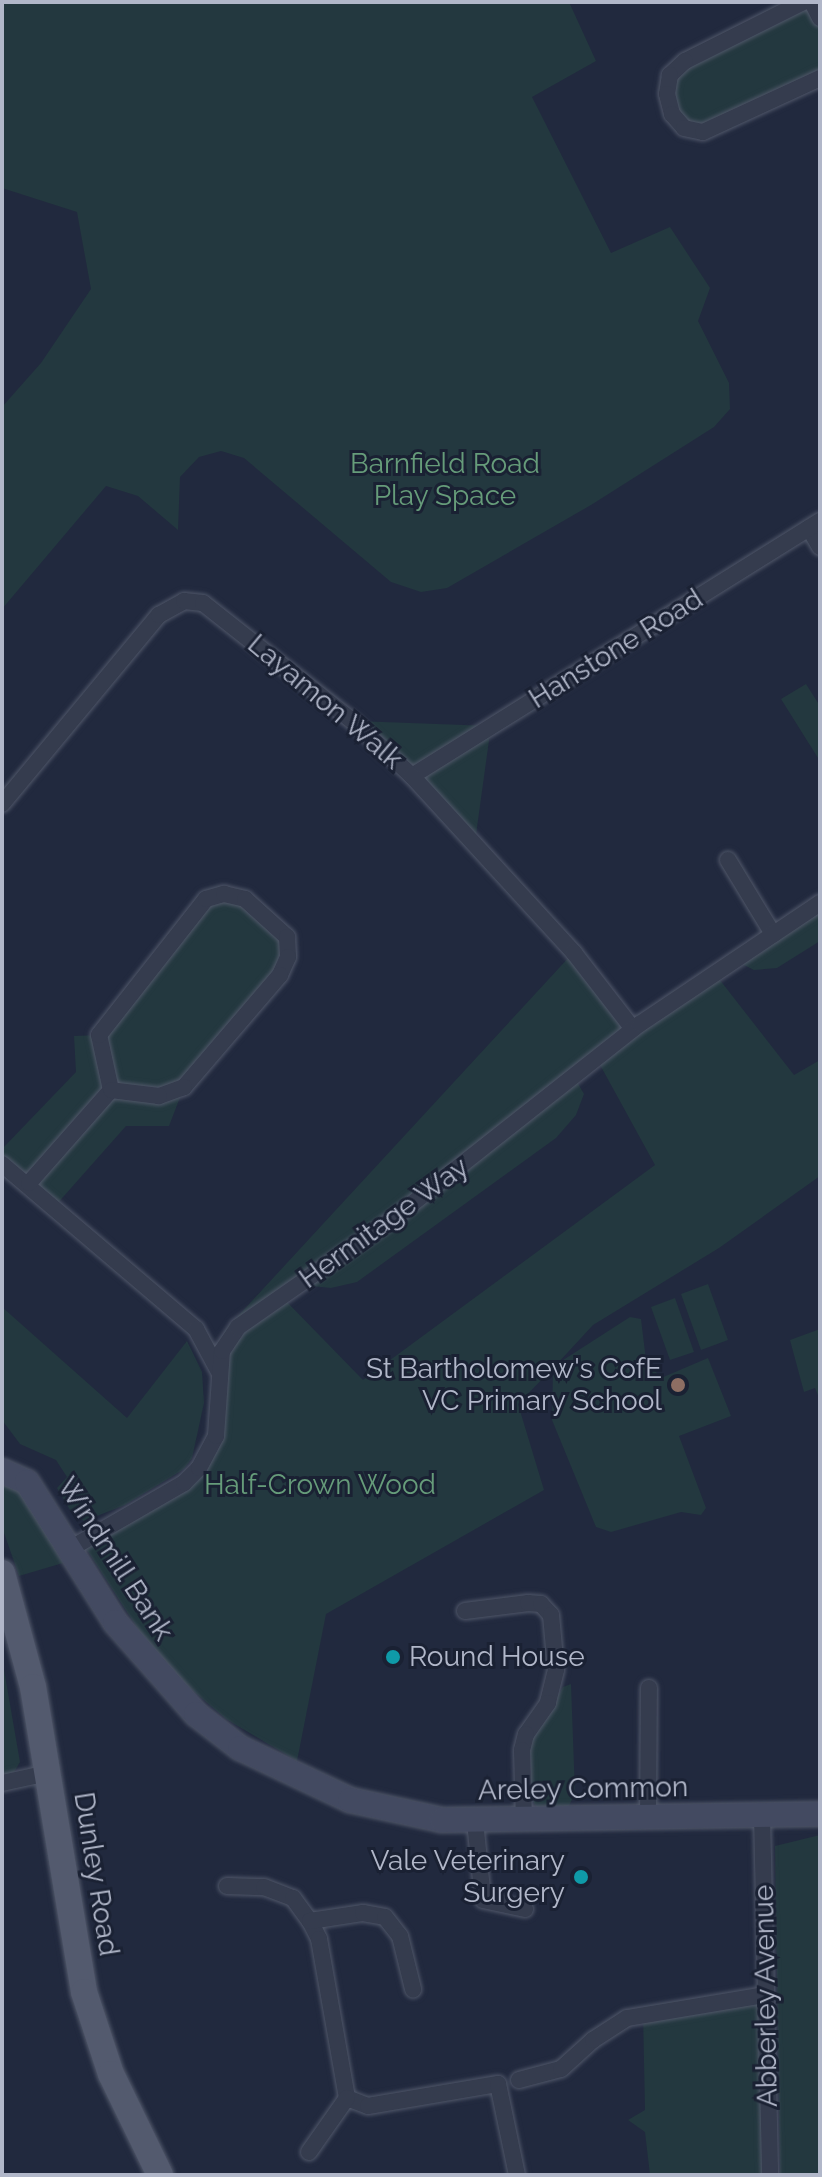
<!DOCTYPE html>
<style>
body{margin:0}
#map{position:relative;width:822px;height:2177px;overflow:hidden;background:#21293e;font-family:Raleway,sans-serif}
div>[style]{position:absolute}
.green>*{inset:0;background:#23383f}
.roads{filter:drop-shadow(0 0 2px #505769) drop-shadow(0 0 2px #505769)}
.street>*{height:16px;margin:-8px;padding:0 8px;transform-origin:8px;border-radius:8px;background:#353c4e}
.secondary>*{height:24px;margin:-12px;padding:0 12px;transform-origin:12px;border-radius:12px;background:#434a61}
.primary>*{height:26px;margin:-13px;padding:0 13px;transform-origin:13px;border-radius:13px;background:#535a6e}
.dots>*{width:22px;height:22px;translate:-50% -50%;box-sizing:border-box;border:4px solid #1a2133;border-radius:50%}
span{translate:-50% -50%;white-space:nowrap;text-align:center;line-height:1.15;-webkit-text-stroke:6px #1a2133;paint-order:stroke}
.park-label{font-size:28px;color:#669c7a}
.street-label{font-size:28px;color:#b1b7c9}
.poi-label{font-size:28px;color:#b1b7c9}
.right{translate:-100% -50%;text-align:right}
.left{translate:0 -50%;text-align:left}
.frame{position:absolute;inset:0;border:4px solid #b1b7c9;pointer-events:none}
</style>
<div id="map">
<div class="green">
<div style="clip-path:polygon(2px 2px,569px 2px,596px 61px,532px 97px,611px 253px,670px 227px,710px 288px,698px 321px,729px 383px,730px 409px,714px 427px,591px 505px,447px 588px,421px 592px,391px 582px,244px 458px,221px 451px,199px 457px,180px 477px,178px 530px,138px 496px,106px 486px,2px 609px,2px 407px,41px 363px,91px 289px,77px 212px,2px 188px)"></div>
<div style="clip-path:polygon(803px 2px,820px 18px,820px 78px,720px 128px,684px 128px,670px 75px)"></div>
<div style="clip-path:polygon(806px 684px,820px 706px,818px 758px,781px 699px)"></div>
<div style="clip-path:polygon(356px 721px,491px 726px,475px 842px)"></div>
<div style="clip-path:polygon(224px 894px,287px 937px,288px 957px,184px 1087px,169px 1126px,126px 1126px,56px 1205px,2px 1164px,2px 1149px,76px 1072px,74px 1036px,99px 1035px,206px 899px)"></div>
<div style="clip-path:polygon(820px 903px,820px 941px,777px 968px,754px 970px,736px 961px)"></div>
<div style="clip-path:polygon(evenodd,571px 955px,633px 1029px,716px 975px,794px 1075px,820px 1060px,820px 1176px,719px 1248px,593px 1325px,557px 1364px,630px 1317px,641px 1319px,646px 1360px,661px 1378px,708px 1358px,731px 1416px,679px 1436px,706px 1508px,701px 1515px,681px 1512px,611px 1532px,596px 1527px,552px 1420px,553px 1368px,518px 1404px,544px 1490px,326px 1614px,297px 1761px,226px 1719px,183px 1682px,140px 1632px,83px 1544px,184px 1483px,216px 1436px,213px 1352px,227px 1328px,571px 955px,599px 1063px,655px 1165px,363px 1380px,286px 1301px,300px 1285px,331px 1288px,357px 1282px,556px 1138px,576px 1115px,584px 1094px,576px 1080px,599px 1063px)"></div>
<div style="clip-path:polygon(708px 1284px,728px 1340px,701px 1350px,681px 1294px)"></div>
<div style="clip-path:polygon(675px 1298px,694px 1352px,670px 1360px,651px 1307px)"></div>
<div style="clip-path:polygon(2px 1307px,127px 1418px,187px 1341px,202px 1372px,204px 1403px,192px 1458px,184px 1469px,125px 1505px,84px 1521px,73px 1515px,57px 1488px,67px 1477px,56px 1460px,20px 1444px,2px 1420px)"></div>
<div style="clip-path:polygon(820px 1329px,820px 1400px,815px 1388px,804px 1392px,790px 1340px)"></div>
<div style="clip-path:polygon(2px 1455px,7px 1462px,63px 1563px,19px 1576px,2px 1527px)"></div>
<div style="clip-path:polygon(2px 1658px,20px 1762px,13px 1774px,2px 1776px)"></div>
<div style="clip-path:polygon(571px 1684px,575px 1793px,568px 1808px,537px 1809px,531px 1797px,527px 1746px,563px 1687px)"></div>
<div style="clip-path:polygon(820px 1835px,820px 2175px,780px 2175px,775px 1846px)"></div>
<div style="clip-path:polygon(765px 1995px,770px 2175px,650px 2175px,645px 2132px,628px 2120px,645px 2110px,643px 2013px)"></div>
</div>
<div class="roads">
<div class="street">
<div style="left:803px;top:2px;width:132px;rotate:153.4deg"></div>
<div style="left:685px;top:61px;width:21px;rotate:137deg"></div>
<div style="left:670px;top:75px;width:19px;rotate:99deg"></div>
<div style="left:667px;top:94px;width:21px;rotate:76deg"></div>
<div style="left:672px;top:114px;width:18px;rotate:49deg"></div>
<div style="left:684px;top:128px;width:19px;rotate:12deg"></div>
<div style="left:703px;top:132px;width:129px;rotate:-24.8deg"></div>
<div style="left:812px;top:2px;width:18px;rotate:63deg"></div>
<div style="left:809px;top:528px;width:22px;rotate:60deg"></div>
<div style="left:412px;top:776px;width:481px;rotate:-32deg"></div>
<div style="left:2px;top:804px;width:246px;rotate:-50.3deg"></div>
<div style="left:159px;top:615px;width:29px;rotate:-29deg"></div>
<div style="left:184px;top:601px;width:19px;rotate:6deg"></div>
<div style="left:203px;top:603px;width:194px;rotate:38.3deg"></div>
<div style="left:355px;top:723px;width:78px;rotate:42.9deg"></div>
<div style="left:412px;top:776px;width:240px;rotate:47.5deg"></div>
<div style="left:574px;top:953px;width:96px;rotate:52.2deg"></div>
<div style="left:728px;top:860px;width:87px;rotate:58.7deg"></div>
<div style="left:2px;top:1164px;width:255px;rotate:40.4deg"></div>
<div style="left:196px;top:1329px;width:47px;rotate:61.8deg"></div>
<div style="left:29px;top:1183px;width:124px;rotate:-48.6deg"></div>
<div style="left:111px;top:1090px;width:56px;rotate:-102.3deg"></div>
<div style="left:99px;top:1035px;width:173px;rotate:-51.8deg"></div>
<div style="left:206px;top:899px;width:19px;rotate:-16deg"></div>
<div style="left:224px;top:894px;width:22px;rotate:13deg"></div>
<div style="left:245px;top:899px;width:57px;rotate:42.1deg"></div>
<div style="left:287px;top:937px;width:20px;rotate:87deg"></div>
<div style="left:288px;top:957px;width:20px;rotate:114deg"></div>
<div style="left:280px;top:975px;width:148px;rotate:130.6deg"></div>
<div style="left:184px;top:1087px;width:27px;rotate:160deg"></div>
<div style="left:159px;top:1096px;width:48px;rotate:-172.9deg"></div>
<div style="left:68px;top:1550px;width:134px;rotate:-30deg"></div>
<div style="left:184px;top:1483px;width:21px;rotate:-45deg"></div>
<div style="left:199px;top:1468px;width:36px;rotate:-62deg"></div>
<div style="left:216px;top:1436px;width:85px;rotate:-86deg"></div>
<div style="left:222px;top:1351px;width:29px;rotate:-56deg"></div>
<div style="left:238px;top:1327px;width:190px;rotate:-34.9deg"></div>
<div style="left:394px;top:1218px;width:313px;rotate:-38.3deg"></div>
<div style="left:640px;top:1024px;width:217px;rotate:-33.9deg"></div>
<div style="left:465px;top:1611px;width:64px;rotate:-7.2deg"></div>
<div style="left:528px;top:1603px;width:13px;rotate:4deg"></div>
<div style="left:541px;top:1604px;width:15px;rotate:48deg"></div>
<div style="left:551px;top:1615px;width:55px;rotate:84.8deg"></div>
<div style="left:556px;top:1670px;width:34px;rotate:104deg"></div>
<div style="left:548px;top:1703px;width:38px;rotate:125deg"></div>
<div style="left:526px;top:1734px;width:16px;rotate:104deg"></div>
<div style="left:522px;top:1750px;width:70px;rotate:88.4deg"></div>
<div style="left:2px;top:1783px;width:47px;rotate:-12.3deg"></div>
<div style="left:762px;top:1816px;width:359px;rotate:88.7deg"></div>
<div style="left:648px;top:1820px;width:132px;rotate:-89.6deg"></div>
<div style="left:475px;top:1821px;width:79px;rotate:84.2deg"></div>
<div style="left:483px;top:1900px;width:43px;rotate:12.1deg"></div>
<div style="left:227px;top:1886px;width:37px;rotate:2deg"></div>
<div style="left:264px;top:1887px;width:31px;rotate:21deg"></div>
<div style="left:293px;top:1898px;width:29px;rotate:54deg"></div>
<div style="left:310px;top:1921px;width:20px;rotate:63deg"></div>
<div style="left:319px;top:1939px;width:161px;rotate:80deg"></div>
<div style="left:347px;top:2098px;width:22px;rotate:21deg"></div>
<div style="left:368px;top:2106px;width:132px;rotate:-9.6deg"></div>
<div style="left:498px;top:2084px;width:93px;rotate:78.2deg"></div>
<div style="left:310px;top:1921px;width:54px;rotate:-8.6deg"></div>
<div style="left:363px;top:1913px;width:22px;rotate:10deg"></div>
<div style="left:385px;top:1917px;width:24px;rotate:52deg"></div>
<div style="left:400px;top:1936px;width:55px;rotate:76.2deg"></div>
<div style="left:519px;top:2080px;width:43px;rotate:-14.7deg"></div>
<div style="left:561px;top:2069px;width:43px;rotate:-42.2deg"></div>
<div style="left:593px;top:2040px;width:40px;rotate:-32.9deg"></div>
<div style="left:627px;top:2018px;width:140px;rotate:-9.5deg"></div>
<div style="left:309px;top:2152px;width:66px;rotate:-54.9deg"></div>
</div>
<div class="secondary">
<div style="left:2px;top:1471px;width:27px;rotate:24deg"></div>
<div style="left:27px;top:1482px;width:165px;rotate:57.8deg"></div>
<div style="left:115px;top:1622px;width:123px;rotate:48.6deg"></div>
<div style="left:196px;top:1714px;width:56px;rotate:37.7deg"></div>
<div style="left:240px;top:1748px;width:122px;rotate:25.3deg"></div>
<div style="left:350px;top:1800px;width:94px;rotate:12.3deg"></div>
<div style="left:442px;top:1820px;width:378px;rotate:-0.9deg"></div>
</div>
<div class="primary">
<div style="left:2px;top:1573px;width:118px;rotate:74.8deg"></div>
<div style="left:33px;top:1687px;width:309px;rotate:80.5deg"></div>
<div style="left:84px;top:1992px;width:86px;rotate:71.8deg"></div>
<div style="left:111px;top:2074px;width:112px;rotate:64.1deg"></div>
</div>
</div>
<div class="dots">
<div style="left:678px;top:1385px;background:#8d6e63"></div>
<div style="left:393px;top:1657px;background:#0f9aa8"></div>
<div style="left:581px;top:1877px;background:#0f9aa8"></div>
</div>
<div class="park-label">
<span style="left:445px;top:480px">Barnfield Road<br>Play Space</span>
<span style="left:320px;top:1485px">Half-Crown Wood</span>
</div>
<div class="street-label">
<span style="left:616px;top:649px;rotate:-32deg">Hanstone Road</span>
<span style="left:325px;top:702px;rotate:40deg">Layamon Walk</span>
<span style="left:384px;top:1223px;rotate:-36deg">Hermitage Way</span>
<span style="left:115px;top:1559px;rotate:57deg">Windmill Bank</span>
<span style="left:583px;top:1789px;rotate:-1deg">Areley Common</span>
<span style="left:96px;top:1874px;rotate:81deg">Dunley Road</span>
<span style="left:766px;top:1996px;rotate:-91deg">Abberley Avenue</span>
</div>
<div class="poi-label">
<span class="right" style="left:662px;top:1385px">St Bartholomew's CofE<br>VC Primary School</span>
<span class="left" style="left:409px;top:1657px">Round House</span>
<span class="right" style="left:565px;top:1877px">Vale Veterinary<br>Surgery</span>
</div>
<div class="frame"></div>
</div>
